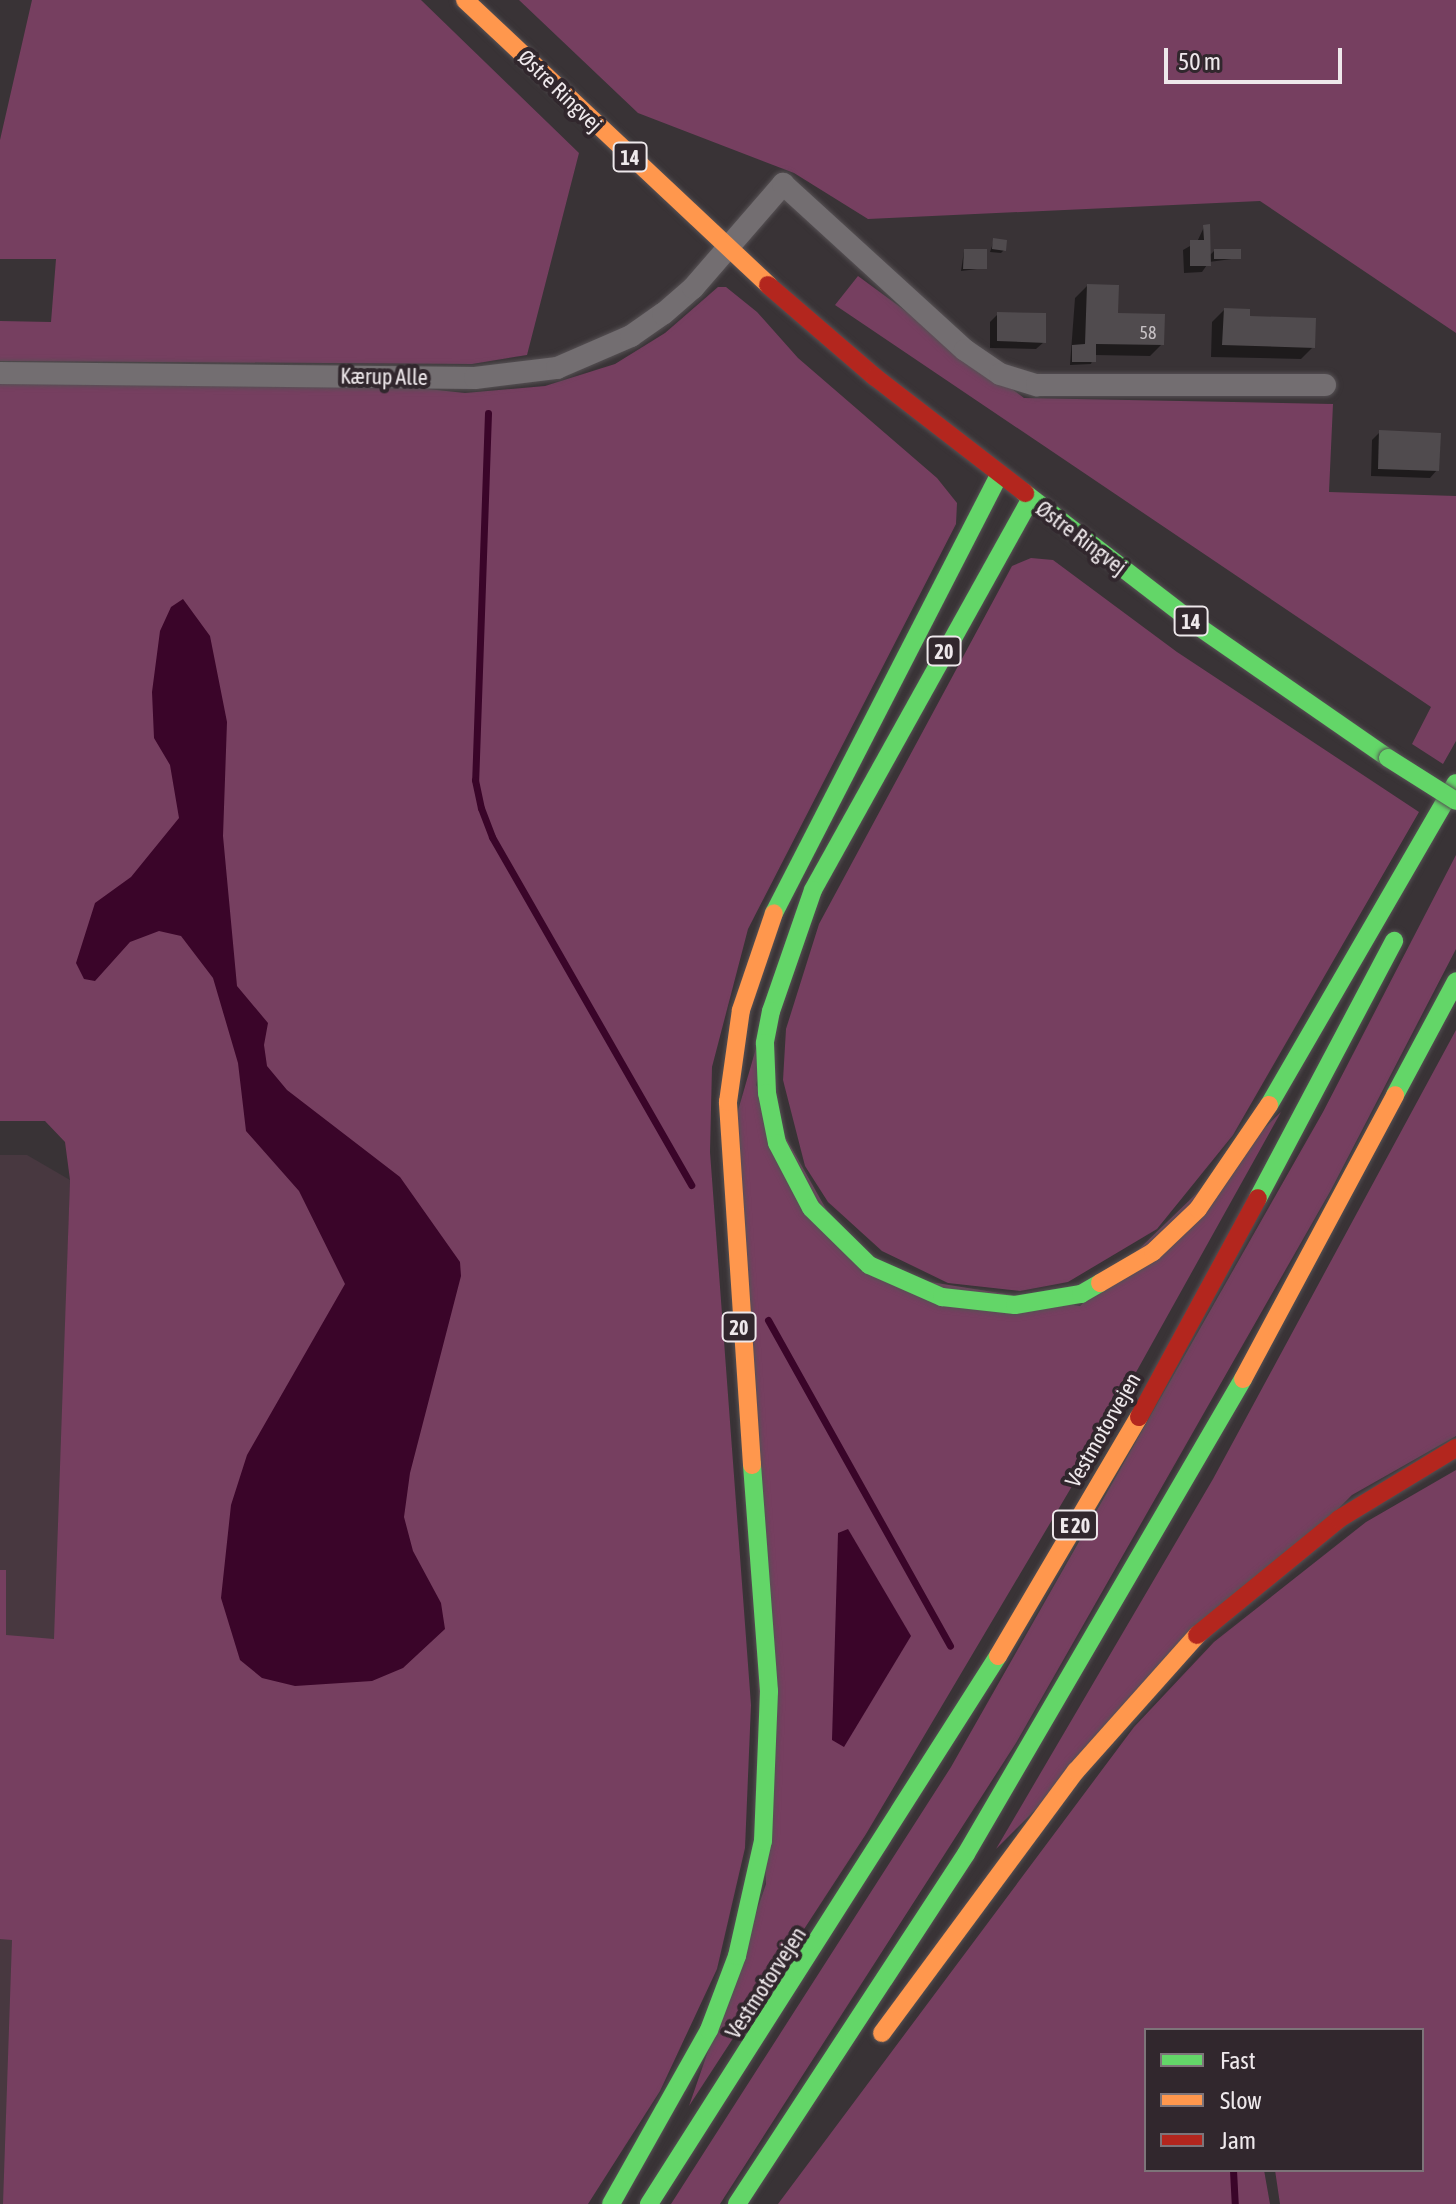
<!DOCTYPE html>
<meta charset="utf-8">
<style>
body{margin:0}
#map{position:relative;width:1456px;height:2204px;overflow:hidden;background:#393336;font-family:"Asap Condensed",sans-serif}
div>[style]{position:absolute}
.built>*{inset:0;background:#483840}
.green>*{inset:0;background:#763f60}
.water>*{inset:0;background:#3a0529}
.shadow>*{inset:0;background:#0007}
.stream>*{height:7px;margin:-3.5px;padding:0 3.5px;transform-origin:3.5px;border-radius:3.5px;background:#3a0529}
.building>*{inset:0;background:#504b4e}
.roads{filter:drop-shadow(0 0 2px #565154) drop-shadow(0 0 2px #565154)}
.street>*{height:22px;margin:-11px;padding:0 11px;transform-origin:11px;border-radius:11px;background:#736e71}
.fast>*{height:18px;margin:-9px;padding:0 9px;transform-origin:9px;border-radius:9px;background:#63d668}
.slow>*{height:18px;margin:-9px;padding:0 9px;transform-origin:9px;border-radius:9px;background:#ff974d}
.jam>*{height:18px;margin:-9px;padding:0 9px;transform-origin:9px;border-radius:9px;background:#b3261e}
.bridges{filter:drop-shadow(0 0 2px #565154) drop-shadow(0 0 2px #565154)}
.fast-bridge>*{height:18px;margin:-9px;padding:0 9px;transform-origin:9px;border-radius:9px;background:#63d668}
span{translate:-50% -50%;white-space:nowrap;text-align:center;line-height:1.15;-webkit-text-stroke:8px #31272d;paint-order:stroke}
.number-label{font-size:18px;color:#c6c1c4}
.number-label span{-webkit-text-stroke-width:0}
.shield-label span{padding:2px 6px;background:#31272d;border:2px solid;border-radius:6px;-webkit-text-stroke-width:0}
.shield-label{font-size:20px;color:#eee8eb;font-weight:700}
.street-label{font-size:22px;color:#eee8eb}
.legend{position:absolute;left:1144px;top:2028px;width:280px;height:144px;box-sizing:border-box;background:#31272d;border:2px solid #7d7479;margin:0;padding:10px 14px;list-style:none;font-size:24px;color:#eee8eb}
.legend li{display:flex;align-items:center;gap:16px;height:40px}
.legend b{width:40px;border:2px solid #7d7479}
.scale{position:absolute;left:1164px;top:48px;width:178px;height:36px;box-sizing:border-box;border:4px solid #eee8eb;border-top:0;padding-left:10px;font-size:24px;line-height:28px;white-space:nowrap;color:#eee8eb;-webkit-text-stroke:6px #31272d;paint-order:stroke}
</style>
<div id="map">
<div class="built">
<div style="clip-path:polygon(0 1155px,27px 1155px,70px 1180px,39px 2204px,0 2204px)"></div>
</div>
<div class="green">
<div style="clip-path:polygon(32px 0,421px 0,579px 153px,527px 355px,472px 364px,0 361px,0 321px,51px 322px,56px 259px,0 259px,0 140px)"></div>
<div style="clip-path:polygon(519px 0,1456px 0,1456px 333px,1260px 201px,868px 219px,794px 173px,638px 113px)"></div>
<div style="clip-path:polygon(858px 276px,1024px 398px,1333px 404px,1329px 492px,1456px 496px,1456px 741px,1443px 764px,1412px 744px,1431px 707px,835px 305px)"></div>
<div style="clip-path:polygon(718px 287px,726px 287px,757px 312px,798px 358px,937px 478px,957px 503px,956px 524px,748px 929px,712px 1067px,710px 1152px,751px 1705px,745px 1848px,717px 1969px,660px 2091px,588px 2204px,3px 2204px,12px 1940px,0 1939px,0 1570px,6px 1570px,6px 1635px,54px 1639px,70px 1180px,65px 1142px,45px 1121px,0 1121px,0 378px,372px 383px,465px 393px,545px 386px,615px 364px,665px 333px)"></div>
<div style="clip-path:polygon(1031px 558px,1053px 560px,1177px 652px,1419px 812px,1233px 1135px,1157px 1229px,1068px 1282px,1020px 1291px,948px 1283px,882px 1251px,828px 1202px,805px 1166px,783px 1080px,786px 1029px,819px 924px,1012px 566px)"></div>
<div style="clip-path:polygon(1456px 855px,1456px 949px,1331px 1190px,1016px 1743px,720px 2204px,671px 2204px,951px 1767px,1323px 1112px)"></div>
<div style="clip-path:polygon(797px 907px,756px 1085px,861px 1271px,1080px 1306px,1281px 1112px,1081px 1471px,866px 1834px,689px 2106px,766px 1884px,737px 1114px)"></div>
<div style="clip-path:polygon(1456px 1030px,1456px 1436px,1352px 1495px,996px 1849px,1213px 1479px)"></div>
<div style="clip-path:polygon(1456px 1470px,1456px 2204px,1280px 2204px,1275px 2170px,1422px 2170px,1422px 2030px,1146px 2030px,1146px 2170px,1264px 2170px,1270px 2204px,778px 2204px,1134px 1727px,1214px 1642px,1366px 1522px)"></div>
</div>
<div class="water">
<div style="clip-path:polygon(183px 599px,210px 636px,227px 722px,223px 836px,237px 986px,268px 1023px,264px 1045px,267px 1066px,287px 1090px,400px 1177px,460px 1262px,461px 1276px,410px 1473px,404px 1517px,413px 1551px,441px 1603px,445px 1629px,403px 1668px,372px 1681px,295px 1686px,262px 1678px,240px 1660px,221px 1598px,231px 1505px,247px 1455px,345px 1284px,299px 1191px,246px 1131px,238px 1063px,213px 978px,181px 936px,159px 931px,130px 942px,95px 981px,84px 979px,76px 963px,95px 903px,131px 877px,179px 818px,170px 765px,154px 738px,152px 692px,160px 631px,171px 607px)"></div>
<div style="clip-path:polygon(848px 1529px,911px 1636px,844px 1747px,832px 1740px,838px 1533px)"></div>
</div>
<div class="shadow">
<div style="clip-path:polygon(1204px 227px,1209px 256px,1214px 251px,1239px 258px,1209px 262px,1202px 272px,1184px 273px,1183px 250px,1197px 242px)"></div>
<div style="clip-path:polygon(994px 240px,1004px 250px,1001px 253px,990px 252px)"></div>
<div style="clip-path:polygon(964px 251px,985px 268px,961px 271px)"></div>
<div style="clip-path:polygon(1087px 286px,1116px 315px,1162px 344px,1150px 356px,1094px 355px,1091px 364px,1070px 365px,1075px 298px)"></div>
<div style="clip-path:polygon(1224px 310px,1248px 318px,1313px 347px,1301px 359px,1211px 357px,1212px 322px)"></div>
<div style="clip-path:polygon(998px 314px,1044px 342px,1036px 349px,990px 348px,990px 322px)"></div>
<div style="clip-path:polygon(1380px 432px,1437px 470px,1430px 478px,1371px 476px,1372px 440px)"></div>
</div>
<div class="stream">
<div style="left:488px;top:413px;width:367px;rotate:92deg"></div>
<div style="left:475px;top:780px;width:29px;rotate:78deg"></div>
<div style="left:481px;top:808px;width:31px;rotate:69deg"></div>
<div style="left:492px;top:837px;width:401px;rotate:60.2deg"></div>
<div style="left:768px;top:1320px;width:373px;rotate:60.8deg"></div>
<div style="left:1233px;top:2170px;width:34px;rotate:87deg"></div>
</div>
<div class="building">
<div style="clip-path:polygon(1210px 224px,1211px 266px,1190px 266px,1190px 240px,1204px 240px,1203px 225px)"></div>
<div style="clip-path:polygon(993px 238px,1007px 240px,1006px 251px,992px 249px)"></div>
<div style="clip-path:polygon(964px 249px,987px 249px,987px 269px,963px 269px)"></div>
<div style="clip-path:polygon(1214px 249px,1241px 249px,1241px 259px,1214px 259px)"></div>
<div style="clip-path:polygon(1087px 284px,1119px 285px,1118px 313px,1165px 314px,1164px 345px,1096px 344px,1096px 362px,1072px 362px,1072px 345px,1085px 344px)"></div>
<div style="clip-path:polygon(1224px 308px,1250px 309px,1250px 316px,1316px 318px,1315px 348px,1222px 345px)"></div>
<div style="clip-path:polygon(997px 312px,1046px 313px,1046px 343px,997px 341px)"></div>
<div style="clip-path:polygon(1379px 430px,1441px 433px,1439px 471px,1378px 469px)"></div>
</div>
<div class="roads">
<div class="street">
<div style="left:0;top:373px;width:475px;rotate:0.6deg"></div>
<div style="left:475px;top:378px;width:83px;rotate:-7deg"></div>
<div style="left:557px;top:368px;width:81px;rotate:-23.4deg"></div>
<div style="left:631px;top:336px;width:39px;rotate:-35deg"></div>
<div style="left:663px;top:314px;width:40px;rotate:-41deg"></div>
<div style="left:693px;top:288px;width:138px;rotate:-49.1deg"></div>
<div style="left:783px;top:184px;width:246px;rotate:42.4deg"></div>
<div style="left:965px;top:350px;width:42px;rotate:34.4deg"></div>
<div style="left:1000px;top:374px;width:39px;rotate:17deg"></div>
<div style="left:1037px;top:385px;width:288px"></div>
</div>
<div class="fast">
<div style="left:1025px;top:493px;width:220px;rotate:37.6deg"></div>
<div style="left:1199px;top:627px;width:230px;rotate:34.7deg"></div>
<div style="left:1030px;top:500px;width:446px;rotate:119.1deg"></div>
<div style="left:813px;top:890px;width:128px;rotate:109.1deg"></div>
<div style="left:771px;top:1011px;width:33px;rotate:101deg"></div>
<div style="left:765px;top:1043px;width:50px;rotate:87.7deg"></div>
<div style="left:767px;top:1093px;width:51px;rotate:78.7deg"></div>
<div style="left:777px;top:1143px;width:73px;rotate:62.4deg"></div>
<div style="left:811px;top:1208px;width:81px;rotate:44.5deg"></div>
<div style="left:869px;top:1265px;width:80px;rotate:23.7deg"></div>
<div style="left:942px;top:1297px;width:73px;rotate:6.3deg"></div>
<div style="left:1015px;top:1305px;width:67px;rotate:-9.5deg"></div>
<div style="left:1081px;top:1294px;width:22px;rotate:-30deg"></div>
<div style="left:774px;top:913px;width:492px;rotate:-62.8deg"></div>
<div style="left:1395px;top:1095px;width:129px;rotate:-61.8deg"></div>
<div style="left:1269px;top:1105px;width:372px;rotate:-59.9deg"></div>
<div style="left:1258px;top:1198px;width:291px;rotate:-62.1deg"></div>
<div style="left:611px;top:2204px;width:200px;rotate:-60.6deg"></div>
<div style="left:709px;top:2030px;width:79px;rotate:-69.3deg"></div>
<div style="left:737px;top:1956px;width:118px;rotate:-77.3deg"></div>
<div style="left:763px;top:1841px;width:150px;rotate:-87.7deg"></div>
<div style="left:769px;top:1691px;width:227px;rotate:-94.3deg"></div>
<div style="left:649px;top:2204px;width:650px;rotate:-57.51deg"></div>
<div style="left:737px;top:2204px;width:418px;rotate:-56.8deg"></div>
<div style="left:966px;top:1854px;width:550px;rotate:-59.75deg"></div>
</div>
<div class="slow">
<div style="left:465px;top:0;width:416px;rotate:43.2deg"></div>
<div style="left:1100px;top:1283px;width:61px;rotate:-30.3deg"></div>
<div style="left:1153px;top:1252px;width:62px;rotate:-43.7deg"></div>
<div style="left:1198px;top:1209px;width:126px;rotate:-55.7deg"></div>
<div style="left:1243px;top:1379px;width:322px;rotate:-61.8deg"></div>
<div style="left:752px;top:1465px;width:364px;rotate:-93.8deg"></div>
<div style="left:728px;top:1102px;width:93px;rotate:-82deg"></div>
<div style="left:741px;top:1010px;width:102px;rotate:-71.2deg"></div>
<div style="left:998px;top:1656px;width:277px;rotate:-59.5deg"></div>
<div style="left:882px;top:2033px;width:326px;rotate:-53.5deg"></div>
<div style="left:1076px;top:1771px;width:182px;rotate:-48.3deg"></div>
</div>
<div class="jam">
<div style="left:768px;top:285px;width:141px;rotate:40.7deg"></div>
<div style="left:875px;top:377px;width:190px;rotate:37.7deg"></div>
<div style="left:1139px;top:1417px;width:249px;rotate:-61.5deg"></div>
<div style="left:1197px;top:1635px;width:183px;rotate:-39.2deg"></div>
<div style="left:1339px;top:1519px;width:137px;rotate:-31.3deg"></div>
</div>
</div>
<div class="bridges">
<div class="fast-bridge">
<div style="left:1388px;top:758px;width:80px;rotate:32.3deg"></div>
</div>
</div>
<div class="number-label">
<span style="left:1148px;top:333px">58</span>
</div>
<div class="shield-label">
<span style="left:630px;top:157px">14</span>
<span style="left:1191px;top:621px">14</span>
<span style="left:944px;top:651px">20</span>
<span style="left:739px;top:1327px">20</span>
<span style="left:1075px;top:1525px">E 20</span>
</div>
<div class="street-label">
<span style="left:560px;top:91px;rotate:44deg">Østre Ringvej</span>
<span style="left:384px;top:377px;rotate:1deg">Kærup Alle</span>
<span style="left:1081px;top:538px;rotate:37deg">Østre Ringvej</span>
<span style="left:1103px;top:1430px;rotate:-60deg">Vestmotorvejen</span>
<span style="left:766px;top:1983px;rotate:-57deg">Vestmotorvejen</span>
</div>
<ul class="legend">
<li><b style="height:10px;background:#63d668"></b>Fast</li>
<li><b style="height:10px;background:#ff974d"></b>Slow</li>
<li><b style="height:10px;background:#b3261e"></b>Jam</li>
</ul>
<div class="scale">50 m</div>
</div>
